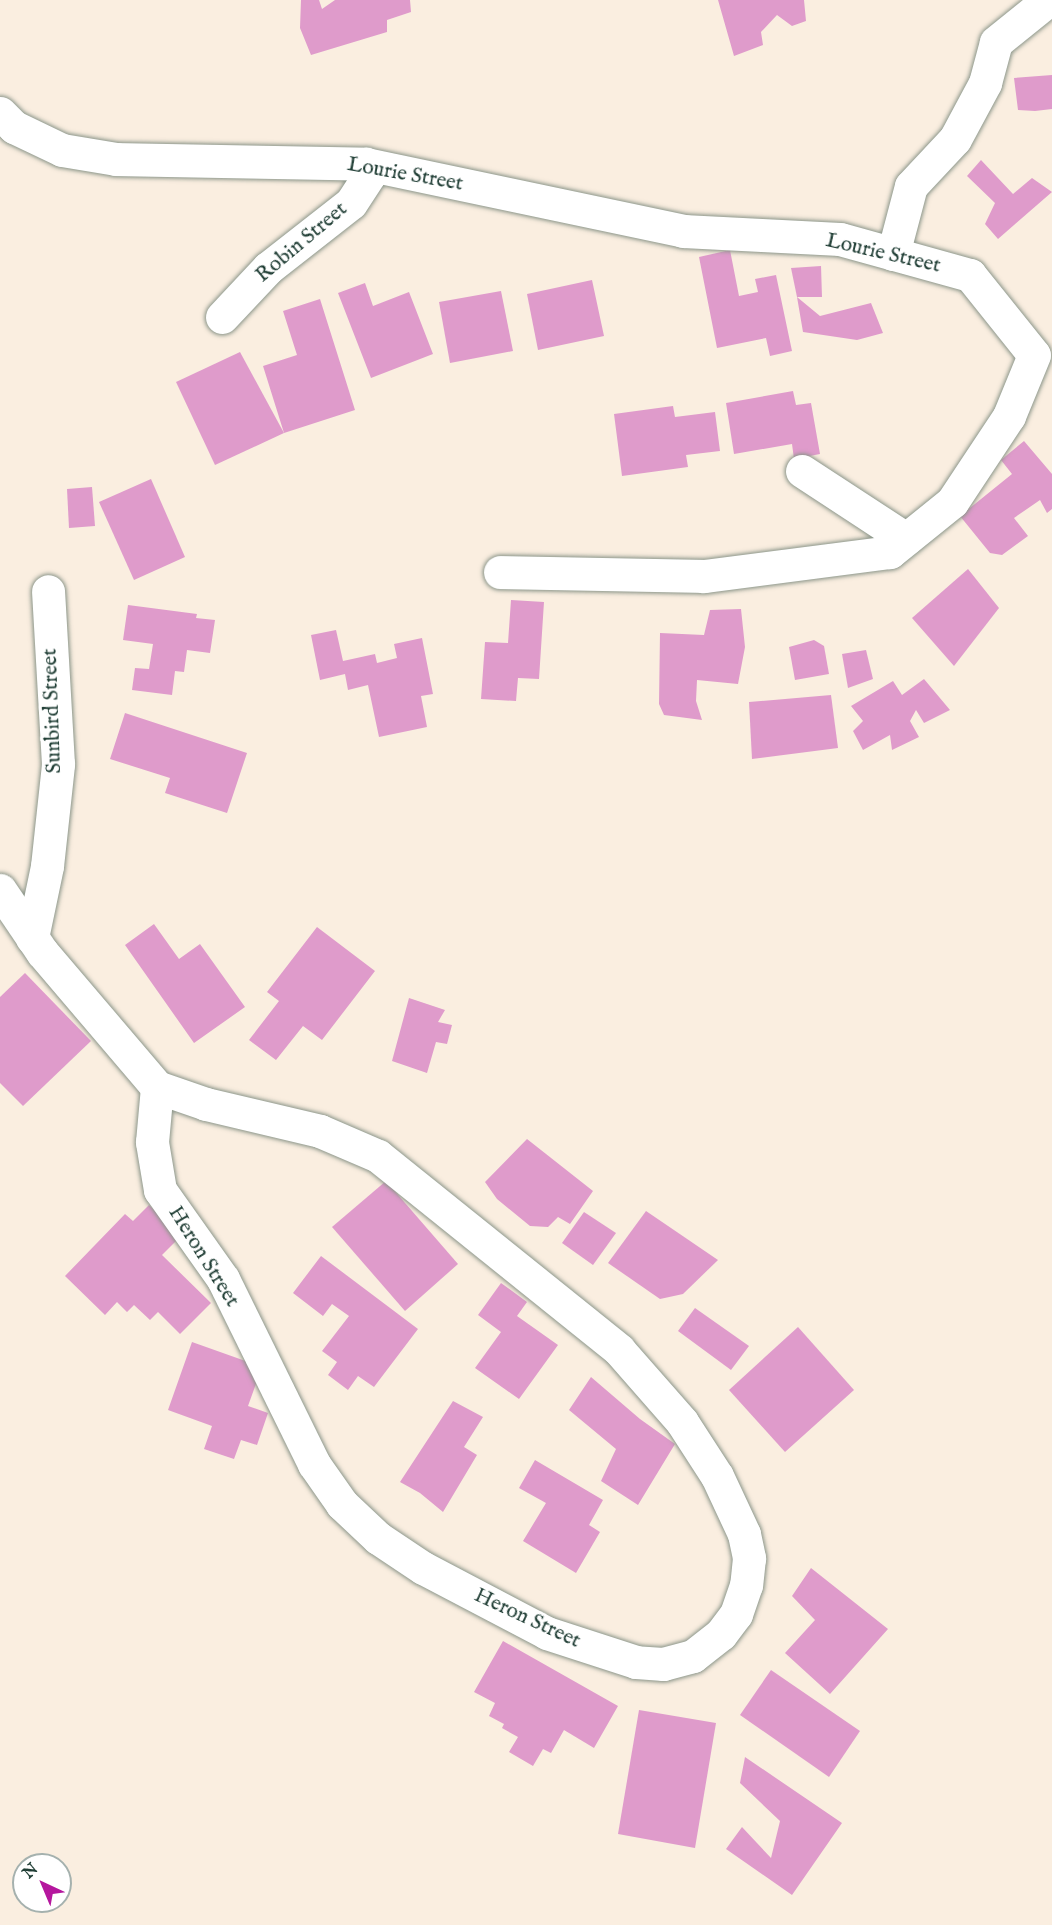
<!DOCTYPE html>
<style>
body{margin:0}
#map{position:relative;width:1052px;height:1925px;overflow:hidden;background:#faeee0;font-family:"IM FELL English",serif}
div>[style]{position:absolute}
.building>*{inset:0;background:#df9bcb}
.roads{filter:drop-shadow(0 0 2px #8c968a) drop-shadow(0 0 2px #8c968a)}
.minor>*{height:33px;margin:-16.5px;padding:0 16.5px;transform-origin:16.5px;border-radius:16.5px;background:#fff}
span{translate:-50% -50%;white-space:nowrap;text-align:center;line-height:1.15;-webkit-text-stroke:6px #fff;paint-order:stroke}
.street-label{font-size:21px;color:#1f3d34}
.north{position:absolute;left:12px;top:1853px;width:60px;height:60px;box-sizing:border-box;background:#fff;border:2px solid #a5b1ae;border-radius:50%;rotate:316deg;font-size:16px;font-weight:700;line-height:24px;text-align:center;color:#1f3d34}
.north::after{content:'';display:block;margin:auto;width:21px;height:27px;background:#b5179e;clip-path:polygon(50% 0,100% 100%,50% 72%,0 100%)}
</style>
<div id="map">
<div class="building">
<div style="clip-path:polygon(301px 0,319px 0,322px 9px,335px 0,410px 0,411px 12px,387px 20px,387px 32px,311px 55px,300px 28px)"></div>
<div style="clip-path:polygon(718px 0,804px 0,806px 21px,792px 26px,777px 15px,761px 32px,763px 45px,734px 56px)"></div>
<div style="clip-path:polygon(1052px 75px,1052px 109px,1035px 111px,1018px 110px,1014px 78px)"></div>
<div style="clip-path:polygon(981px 160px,1013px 194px,1032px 178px,1052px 192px,998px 239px,985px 224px,995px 203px,967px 176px)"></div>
<div style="clip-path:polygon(730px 250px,739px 296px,758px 292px,755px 279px,776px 275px,792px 351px,770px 356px,766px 338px,717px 348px,699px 257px)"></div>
<div style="clip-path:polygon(821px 266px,822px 297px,797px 297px,791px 268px)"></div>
<div style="clip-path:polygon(592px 280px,604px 336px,538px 350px,527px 294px)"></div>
<div style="clip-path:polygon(365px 283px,373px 306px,409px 292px,433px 354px,371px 378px,338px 293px)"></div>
<div style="clip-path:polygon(501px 291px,513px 351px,450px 363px,439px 302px)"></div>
<div style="clip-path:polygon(797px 297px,820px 316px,871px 303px,883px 333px,857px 340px,803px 332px)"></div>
<div style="clip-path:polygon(320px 299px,355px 410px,284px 433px,263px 366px,297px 355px,283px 311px)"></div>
<div style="clip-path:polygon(240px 352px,284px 433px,215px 465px,176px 382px)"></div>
<div style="clip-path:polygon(793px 391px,796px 405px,811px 403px,820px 454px,794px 459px,792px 444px,734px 454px,726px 403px)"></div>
<div style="clip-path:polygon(673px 406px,675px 417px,715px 412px,720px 451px,686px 455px,688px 467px,622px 476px,614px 414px)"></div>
<div style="clip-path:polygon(1024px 441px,1052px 474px,1052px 509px,1047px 513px,1040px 500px,1014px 518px,1028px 536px,1002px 555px,990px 553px,960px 516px,1012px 474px,1001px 460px)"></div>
<div style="clip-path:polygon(151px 479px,185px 557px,134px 580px,99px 502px)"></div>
<div style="clip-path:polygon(92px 487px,95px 526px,69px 528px,67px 489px)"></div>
<div style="clip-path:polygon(968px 569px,999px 608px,954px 666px,912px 618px)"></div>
<div style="clip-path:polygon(511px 600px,544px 602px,539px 679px,518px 678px,516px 701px,481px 699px,485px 642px,508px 643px)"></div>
<div style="clip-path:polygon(128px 605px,197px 614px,196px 618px,215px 620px,210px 653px,187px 650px,184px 672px,175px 671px,172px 695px,132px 690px,135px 668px,149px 669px,153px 644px,123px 640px)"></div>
<div style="clip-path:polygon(741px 609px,745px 647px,738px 684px,697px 680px,696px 701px,702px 720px,664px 715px,659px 704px,660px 633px,704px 635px,710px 610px)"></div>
<div style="clip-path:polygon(336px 630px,343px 661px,375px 654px,377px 663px,397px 658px,394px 644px,422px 638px,433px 694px,421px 696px,427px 727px,379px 737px,368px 685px,348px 690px,345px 674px,320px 680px,311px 635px)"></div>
<div style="clip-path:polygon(814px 640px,824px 646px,829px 674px,795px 680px,789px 647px)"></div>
<div style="clip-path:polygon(866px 650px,873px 679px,848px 688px,842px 654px)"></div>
<div style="clip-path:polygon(924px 679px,950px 710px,924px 723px,916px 710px,910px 721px,919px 737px,892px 750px,890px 735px,863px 750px,853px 731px,863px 721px,851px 706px,893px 681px,902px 695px)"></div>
<div style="clip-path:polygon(831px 695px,838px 748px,752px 759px,749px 702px)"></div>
<div style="clip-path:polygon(125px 713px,247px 753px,227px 813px,165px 793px,170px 778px,110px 759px)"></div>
<div style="clip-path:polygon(154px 924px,179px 959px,200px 944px,245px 1007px,194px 1043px,125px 945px)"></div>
<div style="clip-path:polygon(317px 927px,375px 971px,322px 1040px,303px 1026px,276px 1060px,249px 1040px,279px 1001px,267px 992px)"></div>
<div style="clip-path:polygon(25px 973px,91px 1041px,23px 1106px,0 1083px,0 997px)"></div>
<div style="clip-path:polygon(409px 998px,445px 1010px,438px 1022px,452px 1025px,447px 1044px,436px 1042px,427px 1073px,392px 1061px)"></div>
<div style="clip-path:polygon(527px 1139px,593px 1191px,570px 1224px,558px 1217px,548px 1227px,530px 1226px,497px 1199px,485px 1182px)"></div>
<div style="clip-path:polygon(386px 1181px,458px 1264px,405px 1311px,332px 1227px)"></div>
<div style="clip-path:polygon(149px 1205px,181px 1236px,162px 1255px,211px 1303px,180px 1334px,158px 1312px,150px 1320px,134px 1305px,127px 1312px,117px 1302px,105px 1315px,65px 1276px,125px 1214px,133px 1221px)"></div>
<div style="clip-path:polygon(646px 1211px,718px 1260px,683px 1294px,660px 1299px,608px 1263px)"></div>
<div style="clip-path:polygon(584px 1212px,616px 1233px,593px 1265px,562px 1243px)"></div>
<div style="clip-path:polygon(321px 1256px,418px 1329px,374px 1387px,358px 1376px,348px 1390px,328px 1375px,337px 1362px,322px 1351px,349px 1316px,332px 1304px,323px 1316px,293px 1293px)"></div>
<div style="clip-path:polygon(501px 1283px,527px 1302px,517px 1316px,558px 1345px,519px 1399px,475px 1368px,501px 1332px,478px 1315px)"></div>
<div style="clip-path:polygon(695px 1308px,749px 1346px,731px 1370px,678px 1331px)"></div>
<div style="clip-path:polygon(798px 1327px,854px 1390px,785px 1452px,729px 1390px)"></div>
<div style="clip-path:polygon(192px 1342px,262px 1367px,248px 1406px,268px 1413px,257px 1445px,241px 1440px,234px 1459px,204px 1449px,212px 1426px,168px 1410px)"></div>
<div style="clip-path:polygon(591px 1377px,640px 1419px,675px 1444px,638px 1505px,601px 1481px,616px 1449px,569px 1410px)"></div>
<div style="clip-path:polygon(453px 1401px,483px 1417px,464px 1447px,477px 1455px,443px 1512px,420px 1493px,400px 1482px)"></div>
<div style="clip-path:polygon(535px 1460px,603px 1500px,589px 1525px,600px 1532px,576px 1573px,523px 1541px,546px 1503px,519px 1488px)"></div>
<div style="clip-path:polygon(811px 1568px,888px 1629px,830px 1694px,785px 1653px,815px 1620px,792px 1596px)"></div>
<div style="clip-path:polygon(503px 1641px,618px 1706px,594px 1748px,564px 1730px,551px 1753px,543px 1749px,533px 1766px,509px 1752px,518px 1737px,502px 1728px,504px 1724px,489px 1716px,495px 1703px,474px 1692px)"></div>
<div style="clip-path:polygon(771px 1670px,860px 1731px,829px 1777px,740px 1715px)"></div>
<div style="clip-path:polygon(639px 1710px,716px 1723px,695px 1848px,618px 1834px)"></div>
<div style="clip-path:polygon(745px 1757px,842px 1823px,792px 1895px,726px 1849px,742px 1827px,771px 1858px,780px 1821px,740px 1783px)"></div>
</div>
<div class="roads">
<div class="minor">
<div style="left:0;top:113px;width:20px;rotate:45deg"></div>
<div style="left:14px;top:127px;width:53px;rotate:25.6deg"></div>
<div style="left:62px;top:150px;width:55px;rotate:9.5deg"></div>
<div style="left:116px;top:159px;width:250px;rotate:1.1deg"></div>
<div style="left:366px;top:164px;width:324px;rotate:11.9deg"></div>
<div style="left:683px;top:231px;width:157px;rotate:2.9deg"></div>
<div style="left:840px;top:239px;width:135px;rotate:15.5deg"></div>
<div style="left:970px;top:275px;width:102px;rotate:51.3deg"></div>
<div style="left:1034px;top:355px;width:66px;rotate:112.3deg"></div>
<div style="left:1009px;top:416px;width:103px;rotate:123.5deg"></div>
<div style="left:952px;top:502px;width:80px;rotate:141.1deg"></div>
<div style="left:890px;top:552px;width:188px;rotate:172.6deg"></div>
<div style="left:704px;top:576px;width:204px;rotate:-178.9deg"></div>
<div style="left:893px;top:254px;width:70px;rotate:-75.2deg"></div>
<div style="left:911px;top:186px;width:64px;rotate:-46.9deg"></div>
<div style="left:955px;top:139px;width:64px;rotate:-61.8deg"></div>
<div style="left:985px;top:83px;width:42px;rotate:-75deg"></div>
<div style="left:996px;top:42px;width:67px;rotate:-38.9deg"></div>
<div style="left:222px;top:317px;width:67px;rotate:-46.8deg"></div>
<div style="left:268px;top:268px;width:105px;rotate:-38.1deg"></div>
<div style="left:351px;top:203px;width:35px;rotate:-57deg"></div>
<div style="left:370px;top:174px;width:11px;rotate:-112deg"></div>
<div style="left:802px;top:471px;width:124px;rotate:33.2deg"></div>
<div style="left:0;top:890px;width:75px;rotate:55.9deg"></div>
<div style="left:42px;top:952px;width:177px;rotate:49.6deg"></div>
<div style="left:32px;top:938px;width:74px;rotate:-78.2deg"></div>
<div style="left:47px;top:866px;width:103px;rotate:-83.8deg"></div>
<div style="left:58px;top:764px;width:173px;rotate:-93.3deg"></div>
<div style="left:157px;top:1087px;width:52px;rotate:19.1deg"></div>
<div style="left:206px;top:1104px;width:117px;rotate:13.3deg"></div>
<div style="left:320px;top:1131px;width:63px;rotate:23.3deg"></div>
<div style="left:378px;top:1156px;width:309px;rotate:38.8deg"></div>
<div style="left:619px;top:1350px;width:96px;rotate:48.8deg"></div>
<div style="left:682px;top:1422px;width:64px;rotate:57.1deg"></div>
<div style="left:717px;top:1476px;width:64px;rotate:65deg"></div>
<div style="left:744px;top:1534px;width:25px;rotate:78deg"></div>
<div style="left:749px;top:1558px;width:27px;rotate:96deg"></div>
<div style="left:746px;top:1585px;width:31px;rotate:109deg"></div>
<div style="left:736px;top:1614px;width:25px;rotate:127deg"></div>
<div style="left:721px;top:1634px;width:36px;rotate:142deg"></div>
<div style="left:693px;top:1656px;width:31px;rotate:165deg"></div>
<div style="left:663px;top:1664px;width:27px;rotate:-176deg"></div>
<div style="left:636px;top:1662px;width:94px;rotate:-162deg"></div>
<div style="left:547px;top:1633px;width:140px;rotate:-152.3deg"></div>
<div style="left:423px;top:1568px;width:54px;rotate:-146.3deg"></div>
<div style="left:378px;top:1538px;width:50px;rotate:-136.6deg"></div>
<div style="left:342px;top:1504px;width:49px;rotate:-125deg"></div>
<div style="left:314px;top:1464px;width:206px;rotate:-116.2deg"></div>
<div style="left:223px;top:1279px;width:109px;rotate:-125.3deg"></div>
<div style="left:160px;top:1190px;width:49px;rotate:-99.5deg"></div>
<div style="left:152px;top:1142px;width:55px;rotate:-84.8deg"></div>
</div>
</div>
<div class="street-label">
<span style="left:405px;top:175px;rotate:10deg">Lourie Street</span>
<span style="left:302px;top:243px;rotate:-40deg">Robin Street</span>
<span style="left:883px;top:254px;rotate:13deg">Lourie Street</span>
<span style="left:53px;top:711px;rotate:-92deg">Sunbird Street</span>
<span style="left:203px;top:1257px;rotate:58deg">Heron Street</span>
<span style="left:527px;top:1619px;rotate:25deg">Heron Street</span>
</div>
<div class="north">N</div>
</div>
